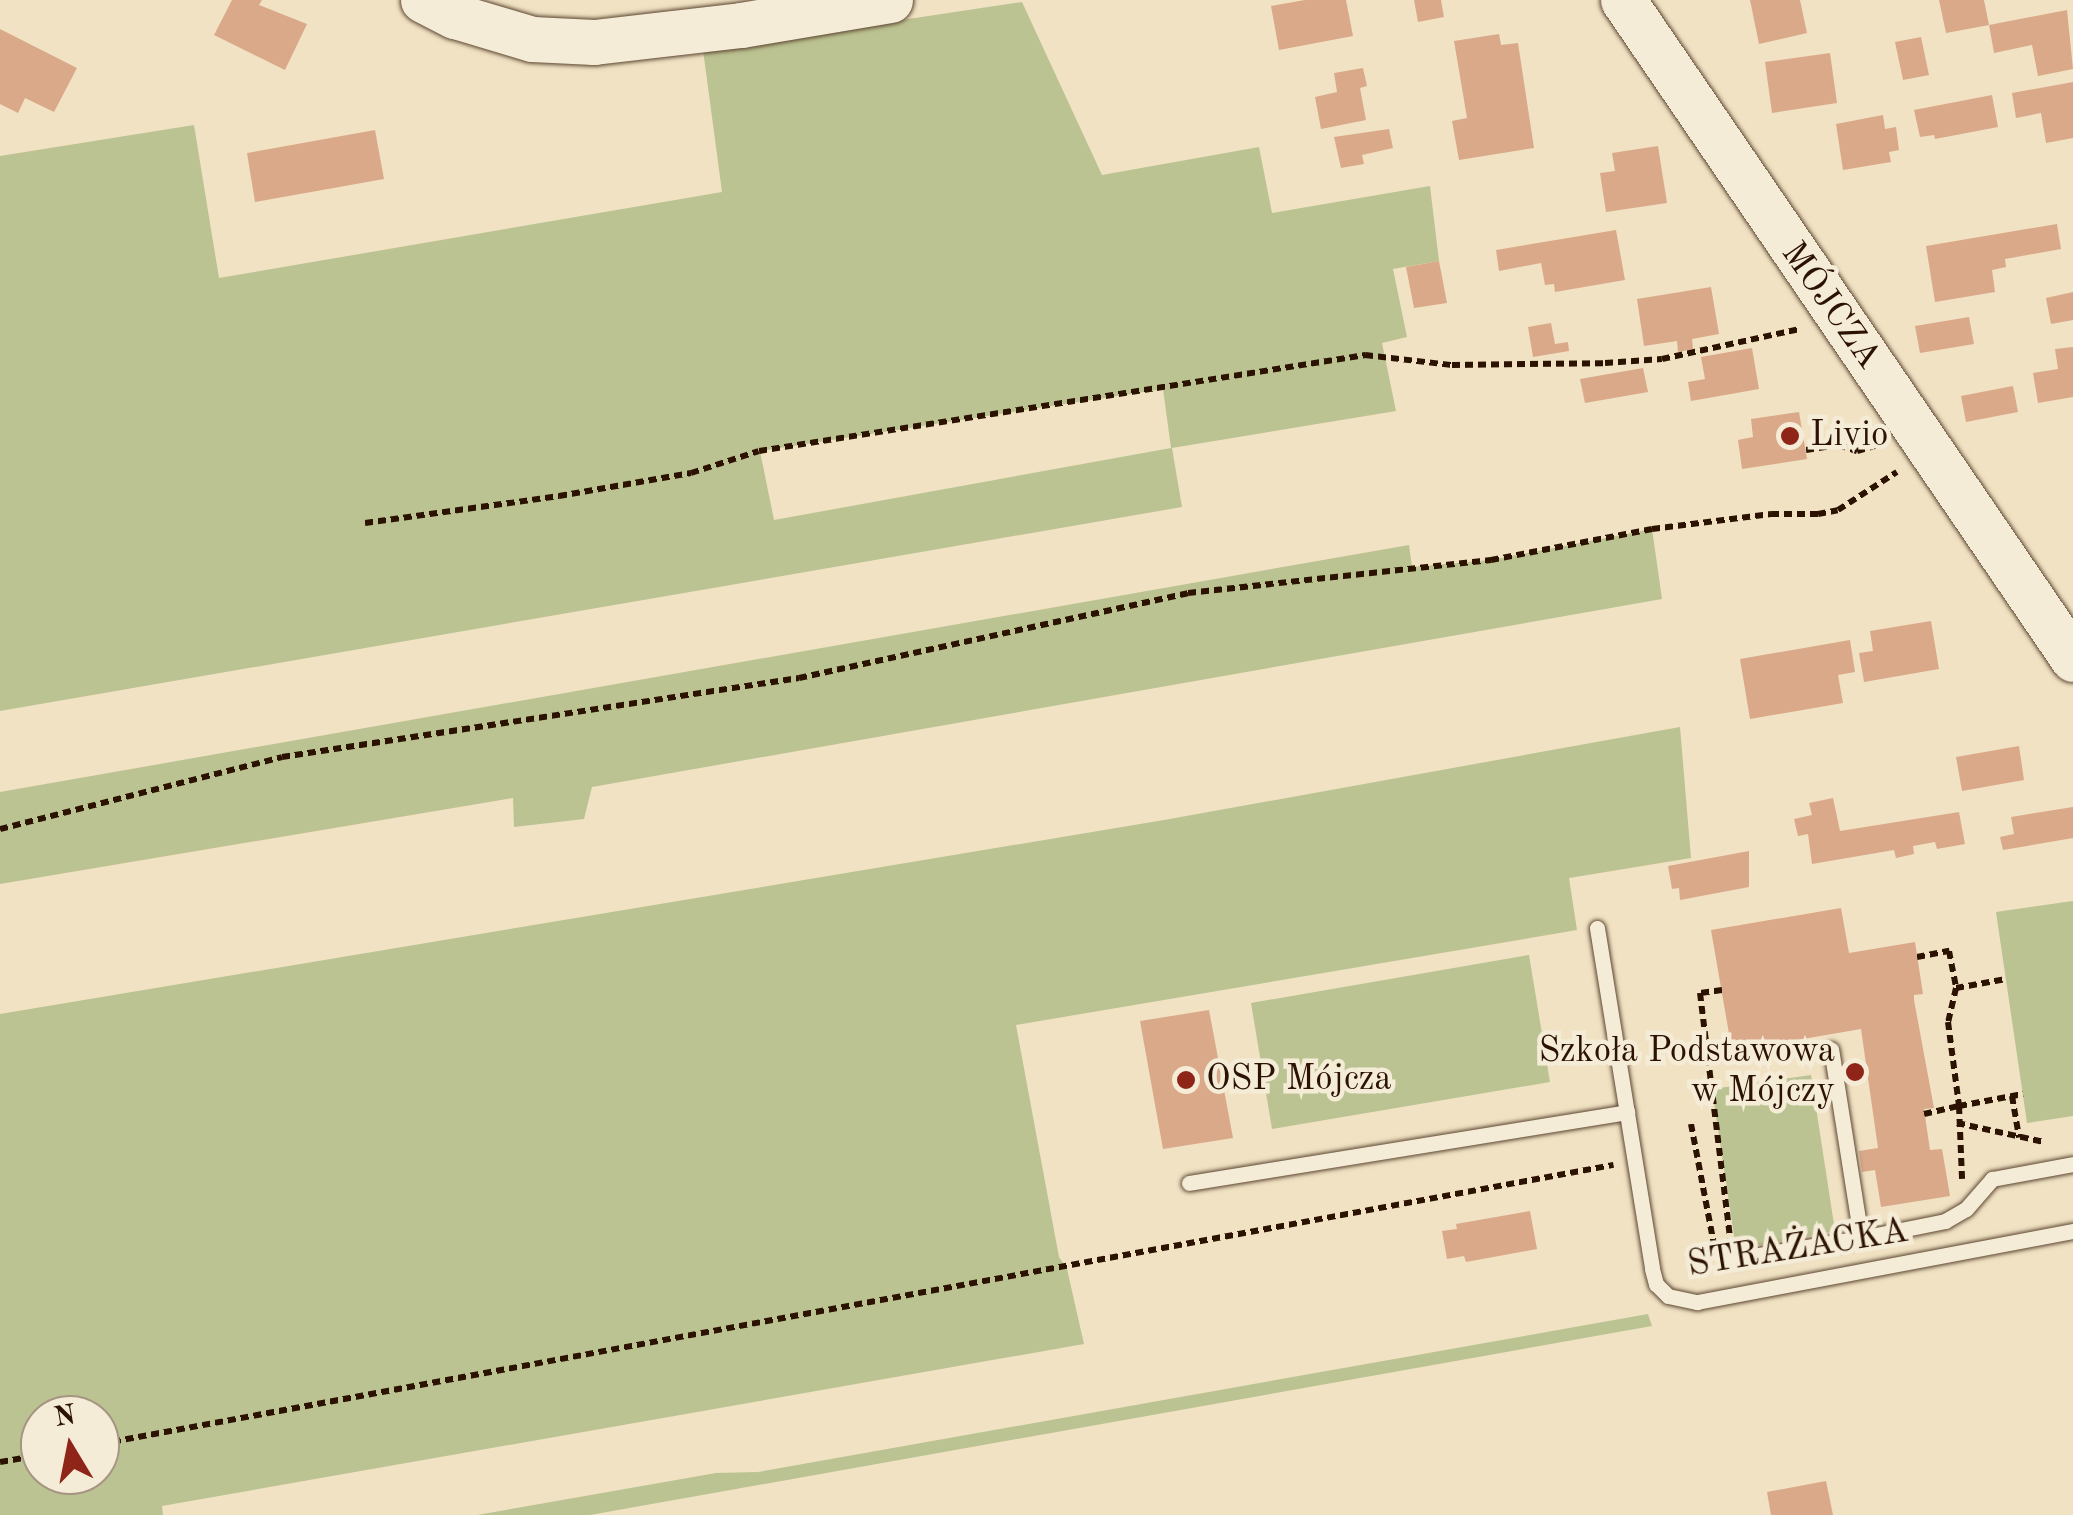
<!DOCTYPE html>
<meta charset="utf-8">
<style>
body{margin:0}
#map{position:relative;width:2073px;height:1515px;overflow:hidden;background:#f0e2c3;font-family:"Old Standard TT",serif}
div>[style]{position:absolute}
.green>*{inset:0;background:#bcc392}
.building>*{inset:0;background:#daa989}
.path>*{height:6px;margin-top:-3px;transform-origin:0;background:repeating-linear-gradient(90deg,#2c1200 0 8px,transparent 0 13px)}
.roads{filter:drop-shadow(0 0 2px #5d4631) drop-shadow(0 0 2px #5d4631)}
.lane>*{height:15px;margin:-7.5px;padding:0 7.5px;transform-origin:7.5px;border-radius:7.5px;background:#f5ecd8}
.secondary>*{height:45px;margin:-22.5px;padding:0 22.5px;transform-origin:22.5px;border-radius:22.5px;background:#f5ecd8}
.dots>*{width:28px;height:28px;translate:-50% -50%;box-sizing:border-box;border:5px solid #f5ecd8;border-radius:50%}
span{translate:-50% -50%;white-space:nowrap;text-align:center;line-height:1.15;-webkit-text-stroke:9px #f5ecd8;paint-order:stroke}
.street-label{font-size:35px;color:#2c1200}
.poi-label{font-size:35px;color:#2c1200}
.left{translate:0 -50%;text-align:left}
.right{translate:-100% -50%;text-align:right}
.north{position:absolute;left:20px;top:1395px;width:100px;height:100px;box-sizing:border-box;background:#f5ecd8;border:2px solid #a59582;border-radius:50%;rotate:350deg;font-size:28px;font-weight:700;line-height:40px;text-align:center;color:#2c1200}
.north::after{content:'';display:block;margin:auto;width:35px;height:45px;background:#8f2418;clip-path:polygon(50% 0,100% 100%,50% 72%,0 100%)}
</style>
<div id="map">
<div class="green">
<div style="clip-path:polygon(evenodd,1022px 2px,1102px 175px,1259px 147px,1272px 213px,1430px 186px,1439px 261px,1393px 269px,1407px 337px,1382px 343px,1396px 411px,1172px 448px,1182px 507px,0 711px,0 156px,194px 125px,219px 278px,722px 192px,703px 50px,1022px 2px,1163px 389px,1171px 448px,774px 520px,760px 451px,1163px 389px)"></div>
<div style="clip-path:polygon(1652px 529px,1662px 599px,592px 787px,584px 819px,514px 827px,513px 798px,0 884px,0 792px,1409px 545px,1412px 567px,1491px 560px)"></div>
<div style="clip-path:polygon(evenodd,1680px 727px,1691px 858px,1569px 878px,1577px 930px,1016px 1025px,1059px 1257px,1067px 1269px,1084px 1344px,162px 1506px,163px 1515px,0 1515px,0 1014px,1164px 820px,1680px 727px,40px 1415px,100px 1415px,100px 1475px,40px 1475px,40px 1415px)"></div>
<div style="clip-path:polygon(2073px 901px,2073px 1116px,2027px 1123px,1996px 912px)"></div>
<div style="clip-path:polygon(1529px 955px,1550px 1082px,1272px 1129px,1251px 1003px)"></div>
<div style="clip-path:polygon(1811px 1075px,1835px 1231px,1736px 1249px,1712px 1089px)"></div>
<div style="clip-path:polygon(1648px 1314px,1652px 1326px,590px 1515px,477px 1515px,716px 1473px,758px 1472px)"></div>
</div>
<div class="building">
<div style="clip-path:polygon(232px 0,262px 0,259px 5px,307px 24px,285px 70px,214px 35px)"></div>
<div style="clip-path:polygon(1305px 0,1346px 0,1353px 36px,1279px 50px,1271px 6px)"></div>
<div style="clip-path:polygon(1414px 0,1441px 0,1444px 17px,1418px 22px)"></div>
<div style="clip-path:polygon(1750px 0,1800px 0,1807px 33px,1759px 44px)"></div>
<div style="clip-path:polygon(1939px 0,1984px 0,1989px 25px,2067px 10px,2073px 69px,2038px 76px,2032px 45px,1994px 53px,1989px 25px,1946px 33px)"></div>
<div style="clip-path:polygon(0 29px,77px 68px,54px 112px,25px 98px,18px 113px,0 104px)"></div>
<div style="clip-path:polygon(1499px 34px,1501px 45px,1518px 43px,1534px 148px,1459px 160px,1452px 121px,1467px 118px,1454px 41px)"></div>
<div style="clip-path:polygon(1921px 37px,1929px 75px,1903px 80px,1895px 42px)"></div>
<div style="clip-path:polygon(1830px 53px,1837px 103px,1772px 113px,1765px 62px)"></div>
<div style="clip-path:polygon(1363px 68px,1367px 86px,1360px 88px,1366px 120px,1321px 129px,1315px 97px,1337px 92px,1334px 73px)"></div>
<div style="clip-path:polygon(2073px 82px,2073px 138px,2046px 143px,2041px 113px,2016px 118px,2012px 93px)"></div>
<div style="clip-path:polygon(1992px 95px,1998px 127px,1935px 139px,1934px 135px,1920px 137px,1914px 110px)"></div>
<div style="clip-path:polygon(1883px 115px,1885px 129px,1896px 127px,1899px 150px,1889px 152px,1891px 162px,1843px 170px,1836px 124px)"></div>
<div style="clip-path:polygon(1389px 129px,1393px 148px,1362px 155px,1364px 164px,1341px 168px,1334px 137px)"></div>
<div style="clip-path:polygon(375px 130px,384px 179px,255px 202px,247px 153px)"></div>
<div style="clip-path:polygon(1658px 146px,1667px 203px,1606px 212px,1600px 173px,1615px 171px,1612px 153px)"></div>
<div style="clip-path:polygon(2057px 224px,2061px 249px,2005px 259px,2006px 267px,1992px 270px,1995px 292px,1935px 302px,1926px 246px)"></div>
<div style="clip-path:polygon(1616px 230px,1625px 280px,1555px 292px,1554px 284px,1545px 285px,1541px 263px,1499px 271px,1496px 250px)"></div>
<div style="clip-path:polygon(1439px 261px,1447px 303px,1414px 308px,1406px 267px)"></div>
<div style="clip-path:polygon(1711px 287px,1719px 334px,1692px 339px,1693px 349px,1678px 352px,1677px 341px,1644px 346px,1637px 299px)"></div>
<div style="clip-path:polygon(2073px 292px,2073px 320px,2051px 324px,2046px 298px)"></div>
<div style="clip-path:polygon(1969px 317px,1974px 344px,1920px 353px,1915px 326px)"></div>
<div style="clip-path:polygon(1551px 323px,1555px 344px,1568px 342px,1569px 351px,1533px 357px,1528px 327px)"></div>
<div style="clip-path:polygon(2073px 347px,2073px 397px,2038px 403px,2033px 373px,2058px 369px,2055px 349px)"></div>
<div style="clip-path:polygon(1752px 348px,1759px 389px,1691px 401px,1688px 382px,1705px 379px,1701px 357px)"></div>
<div style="clip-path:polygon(1643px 368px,1648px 392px,1585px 403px,1580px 379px)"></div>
<div style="clip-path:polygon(2013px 386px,2018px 412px,1966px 422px,1961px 396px)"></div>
<div style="clip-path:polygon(1799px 412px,1807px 459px,1742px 469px,1738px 440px,1753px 437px,1751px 419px)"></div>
<div style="clip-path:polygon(1931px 621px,1939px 669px,1864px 682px,1859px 653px,1873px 651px,1870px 631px)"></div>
<div style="clip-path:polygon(1850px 640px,1855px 672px,1838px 675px,1843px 703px,1750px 719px,1740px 659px)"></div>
<div style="clip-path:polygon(2019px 746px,2024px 780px,1962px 791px,1956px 757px)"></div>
<div style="clip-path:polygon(1833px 798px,1840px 831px,1959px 812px,1965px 844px,1937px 849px,1935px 842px,1913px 846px,1914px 854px,1896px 858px,1894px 850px,1812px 864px,1808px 834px,1798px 836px,1794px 819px,1812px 815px,1809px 803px)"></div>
<div style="clip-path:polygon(2073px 807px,2073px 838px,2003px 850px,2000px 837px,2014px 834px,2011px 817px)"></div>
<div style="clip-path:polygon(1749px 851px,1749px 887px,1680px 900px,1679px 888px,1672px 889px,1668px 866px)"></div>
<div style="clip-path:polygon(1841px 908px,1849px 953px,1915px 942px,1923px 994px,1914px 995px,1914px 1000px,1934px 1108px,1924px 1109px,1930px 1150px,1942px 1149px,1950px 1196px,1881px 1207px,1875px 1170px,1862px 1172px,1859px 1151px,1878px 1148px,1861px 1029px,1732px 1051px,1711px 930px)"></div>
<div style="clip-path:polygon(1209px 1010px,1233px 1138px,1163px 1149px,1140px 1021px)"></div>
<div style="clip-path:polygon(1530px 1211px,1537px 1249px,1466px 1262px,1464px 1256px,1447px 1259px,1442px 1231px,1457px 1229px,1456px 1224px)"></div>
<div style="clip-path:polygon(1826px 1481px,1833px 1515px,1771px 1515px,1767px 1492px)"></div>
</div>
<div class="path">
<div style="left:1806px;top:450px;width:32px;rotate:-9deg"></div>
<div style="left:1838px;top:445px;width:20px;rotate:18deg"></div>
<div style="left:1857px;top:451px;width:26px;rotate:-16deg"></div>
<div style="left:365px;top:523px;width:196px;rotate:-7.9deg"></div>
<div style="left:559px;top:496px;width:134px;rotate:-9.9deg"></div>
<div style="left:691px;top:473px;width:71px;rotate:-17.9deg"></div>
<div style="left:759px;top:451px;width:614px;rotate:-9deg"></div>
<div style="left:1365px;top:355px;width:88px;rotate:6.6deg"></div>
<div style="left:1452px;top:365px;width:153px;rotate:-0.7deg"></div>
<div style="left:1605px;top:363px;width:57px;rotate:-4deg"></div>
<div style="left:1662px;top:359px;width:141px;rotate:-12.3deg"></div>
<div style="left:0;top:829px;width:291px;rotate:-14.3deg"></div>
<div style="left:282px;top:757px;width:523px;rotate:-8.69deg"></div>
<div style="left:799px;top:678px;width:398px;rotate:-12.3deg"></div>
<div style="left:1188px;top:593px;width:305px;rotate:-6.2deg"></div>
<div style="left:1491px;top:560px;width:164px;rotate:-10.9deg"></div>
<div style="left:1652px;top:529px;width:120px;rotate:-7.2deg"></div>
<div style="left:1771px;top:514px;width:47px"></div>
<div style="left:1818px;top:514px;width:20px;rotate:-11deg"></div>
<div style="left:1838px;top:510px;width:70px;rotate:-32.8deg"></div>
<div style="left:1917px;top:957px;width:33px;rotate:-11deg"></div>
<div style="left:1949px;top:951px;width:38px;rotate:79deg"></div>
<div style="left:1956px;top:988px;width:51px;rotate:-10.2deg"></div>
<div style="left:1956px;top:988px;width:35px;rotate:103deg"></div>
<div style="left:1948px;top:1022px;width:85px;rotate:82.5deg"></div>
<div style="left:1959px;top:1106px;width:65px;rotate:-10.6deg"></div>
<div style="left:1722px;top:990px;width:22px;rotate:172deg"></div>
<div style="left:1700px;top:993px;width:247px;rotate:83deg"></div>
<div style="left:1705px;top:1062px;width:104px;rotate:-8.8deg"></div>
<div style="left:2012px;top:1096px;width:42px;rotate:80.3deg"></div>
<div style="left:1924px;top:1114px;width:36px;rotate:-13deg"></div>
<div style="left:1959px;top:1106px;width:73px;rotate:87.6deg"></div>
<div style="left:1957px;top:1123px;width:89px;rotate:12.3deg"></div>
<div style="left:1691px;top:1124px;width:123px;rotate:79.2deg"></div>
<div style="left:100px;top:1444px;width:1539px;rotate:-10.45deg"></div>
<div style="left:0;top:1462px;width:41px;rotate:-9.9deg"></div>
</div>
<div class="roads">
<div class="lane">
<div style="left:1597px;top:928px;width:345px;rotate:80.8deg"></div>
<div style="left:1652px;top:1269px;width:16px;rotate:75deg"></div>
<div style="left:1656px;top:1284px;width:17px;rotate:45deg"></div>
<div style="left:1668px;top:1296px;width:30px;rotate:12deg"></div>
<div style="left:1697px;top:1302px;width:383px;rotate:-10.7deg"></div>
<div style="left:1189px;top:1183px;width:444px;rotate:-9.2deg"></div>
<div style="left:1861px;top:1238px;width:86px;rotate:-11.4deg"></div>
<div style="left:1945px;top:1221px;width:24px;rotate:-30deg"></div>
<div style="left:1966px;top:1209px;width:40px;rotate:-49deg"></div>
<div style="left:1992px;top:1179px;width:82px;rotate:-10.5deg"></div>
<div style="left:1729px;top:1260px;width:134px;rotate:-9.5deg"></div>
<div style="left:1861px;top:1238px;width:191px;rotate:-99deg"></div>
</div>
<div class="secondary">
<div style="left:423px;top:0;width:36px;rotate:27deg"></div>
<div style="left:455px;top:16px;width:80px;rotate:16.6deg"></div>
<div style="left:532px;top:39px;width:62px;rotate:2.8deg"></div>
<div style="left:594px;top:42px;width:148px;rotate:-6.6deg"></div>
<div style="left:741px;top:25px;width:151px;rotate:-9.5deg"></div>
<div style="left:1623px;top:0;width:798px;rotate:55.67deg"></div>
</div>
</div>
<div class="dots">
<div style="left:1790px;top:436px;background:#8f2418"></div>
<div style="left:1855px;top:1072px;background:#8f2418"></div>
<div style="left:1186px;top:1080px;background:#8f2418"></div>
</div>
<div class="street-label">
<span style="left:1830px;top:306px;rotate:55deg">MÓJCZA</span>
<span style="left:1798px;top:1249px;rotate:-9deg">STRAŻACKA</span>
</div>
<div class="poi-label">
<span class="left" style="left:1810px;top:436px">Livio</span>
<span class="right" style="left:1835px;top:1072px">Szkoła Podstawowa<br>w Mójczy</span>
<span class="left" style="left:1206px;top:1080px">OSP Mójcza</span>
</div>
<div class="north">N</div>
</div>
